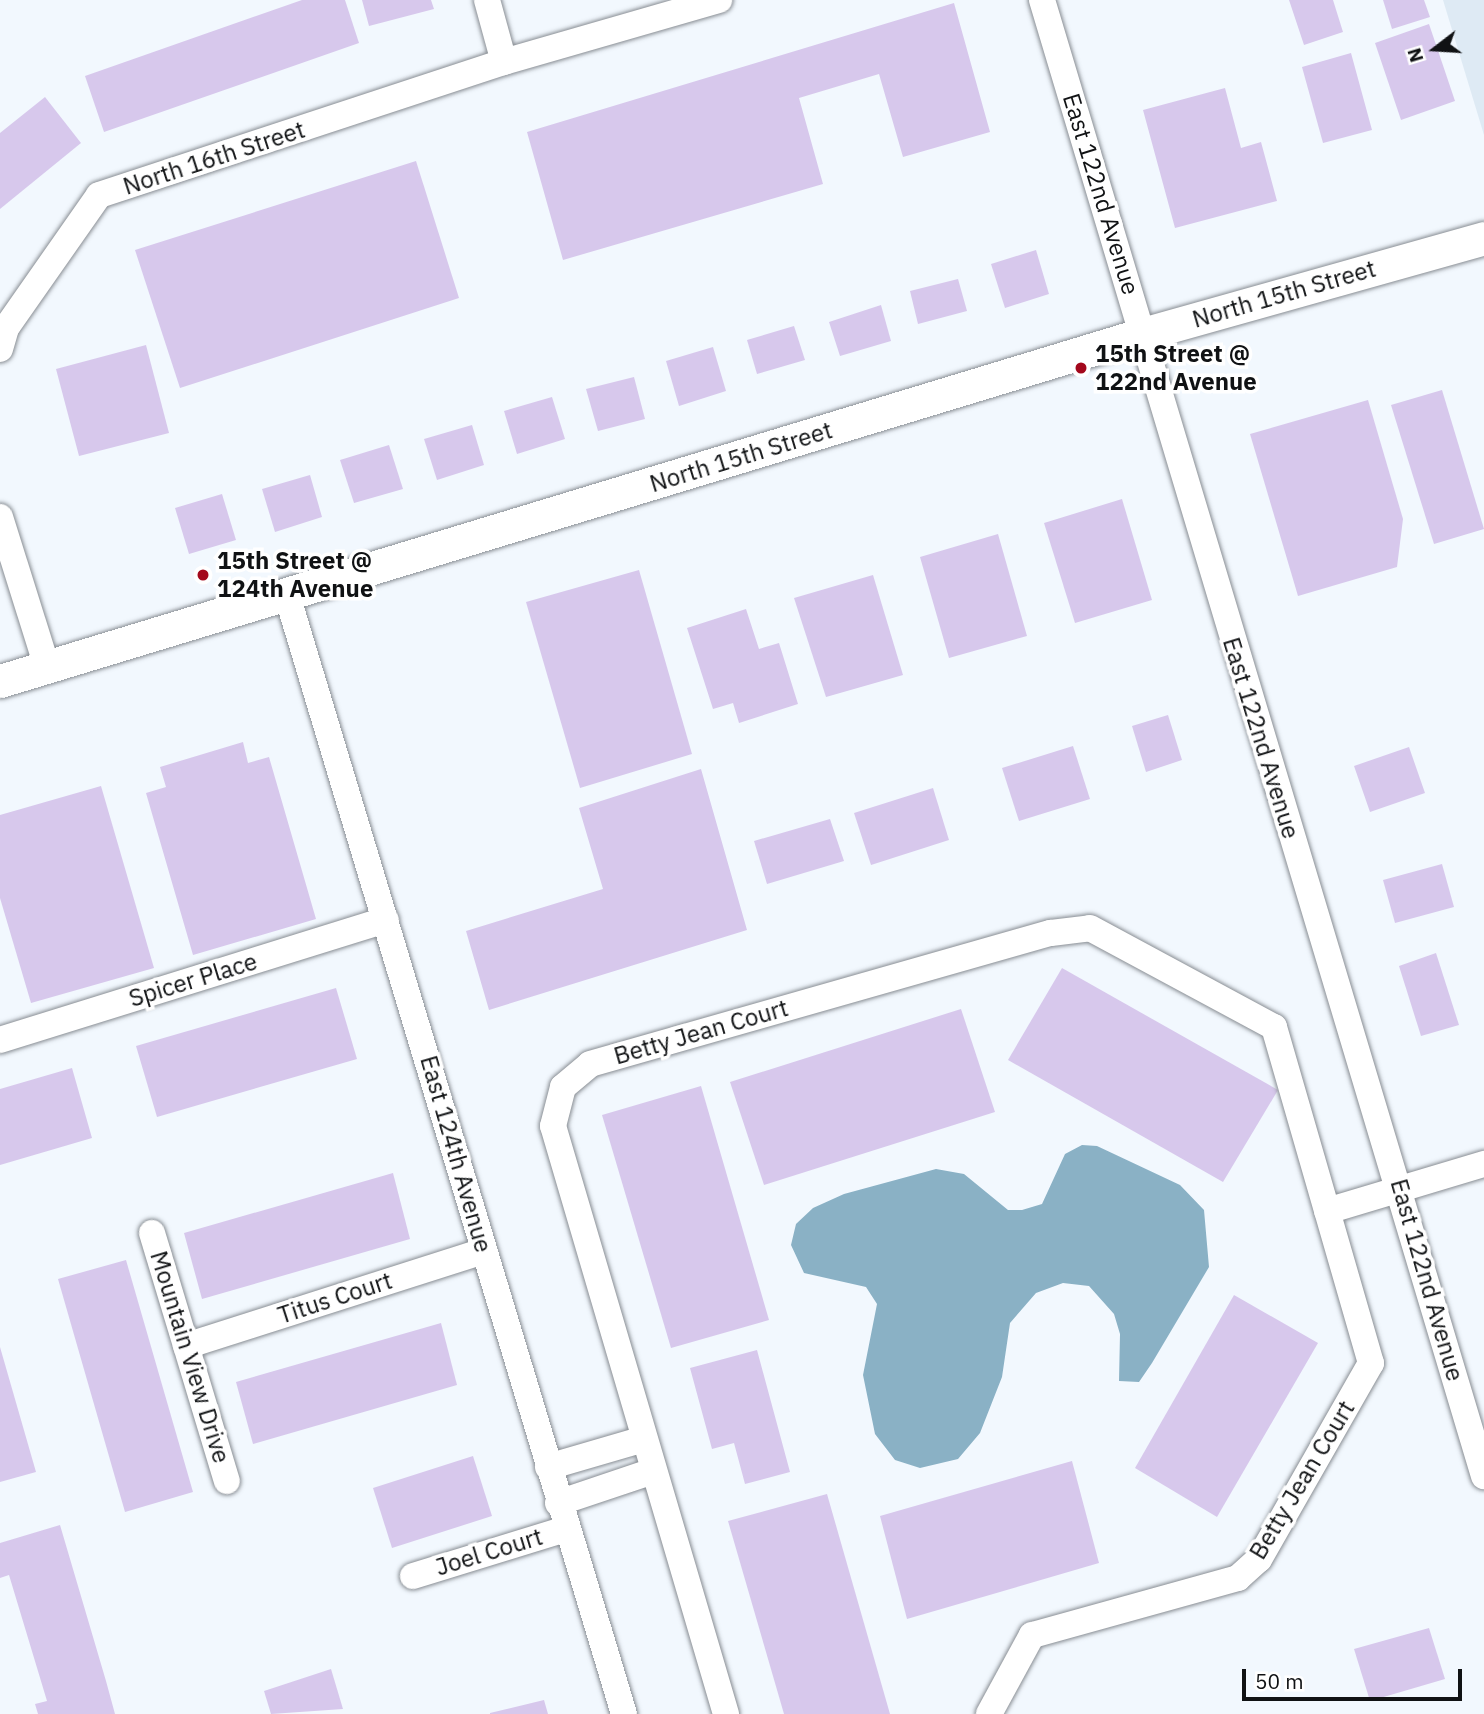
<!DOCTYPE html>
<style>
body{margin:0}
#map{position:relative;width:1484px;height:1714px;overflow:hidden;background:#f2f8fe;font-family:"IBM Plex Sans",sans-serif}
div>[style]{position:absolute}
.built>*{inset:0;background:#deeaf4}
.water>*{inset:0;background:#8ab1c5}
.building>*{inset:0;background:#d7c8ec}
.roads{filter:drop-shadow(0 0 2px #888d93) drop-shadow(0 0 2px #888d93)}
.minor>*{height:26px;margin:-13px;padding:0 13px;transform-origin:13px;border-radius:13px;background:#fff}
.tertiary>*{height:33px;margin:-16.5px;padding:0 16.5px;transform-origin:16.5px;border-radius:16.5px;background:#fff}
.dots>*{width:19px;height:19px;translate:-50% -50%;box-sizing:border-box;border:4px solid #fff;border-radius:50%}
span{translate:-50% -50%;white-space:nowrap;text-align:center;line-height:1.15;-webkit-text-stroke:7px #fff;paint-order:stroke}
.street-label{font-size:24px;color:#101214}
.poi-label{font-size:24px;color:#101214;font-weight:700}
.left{translate:0 -50%;text-align:left}
.north{position:absolute;left:1400px;top:14px;width:70px;height:70px;-webkit-text-stroke:5px #fff;paint-order:stroke;rotate:253deg;font-size:19px;font-weight:700;line-height:28px;text-align:center;color:#101214}
.north::after{content:'';display:block;margin:auto;width:24px;height:32px;background:#101214;clip-path:polygon(50% 0,100% 100%,50% 72%,0 100%)}
.scale{position:absolute;left:1242px;top:1669px;width:220px;height:32px;box-sizing:border-box;border:4px solid #101214;border-top:0;padding-left:9px;font-size:21px;line-height:24px;white-space:nowrap;color:#101214;-webkit-text-stroke:5px #fff;paint-order:stroke}
</style>
<div id="map">
<div class="built">
<div style="clip-path:polygon(1443px 0,1484px 0,1484px 135px)"></div>
</div>
<div class="water">
<div style="clip-path:polygon(1082px 1145px,1097px 1146px,1180px 1185px,1204px 1210px,1209px 1267px,1152px 1363px,1139px 1382px,1119px 1381px,1120px 1334px,1114px 1314px,1089px 1286px,1063px 1283px,1036px 1293px,1010px 1323px,1002px 1377px,980px 1433px,958px 1459px,920px 1468px,895px 1460px,875px 1434px,863px 1375px,877px 1304px,866px 1287px,804px 1273px,791px 1245px,796px 1224px,813px 1208px,844px 1194px,936px 1169px,964px 1174px,1008px 1210px,1022px 1210px,1042px 1204px,1065px 1154px)"></div>
</div>
<div class="building">
<div style="clip-path:polygon(302px 0,345px 0,359px 43px,104px 132px,85px 76px)"></div>
<div style="clip-path:polygon(362px 0,431px 0,434px 9px,369px 26px)"></div>
<div style="clip-path:polygon(1289px 0,1333px 0,1343px 32px,1304px 45px)"></div>
<div style="clip-path:polygon(1383px 0,1424px 0,1430px 17px,1392px 29px)"></div>
<div style="clip-path:polygon(954px 3px,990px 132px,903px 157px,879px 74px,799px 98px,823px 184px,563px 260px,527px 132px)"></div>
<div style="clip-path:polygon(1429px 24px,1455px 101px,1401px 120px,1375px 43px)"></div>
<div style="clip-path:polygon(1351px 53px,1372px 130px,1323px 143px,1302px 67px)"></div>
<div style="clip-path:polygon(1225px 88px,1241px 148px,1261px 142px,1277px 201px,1175px 228px,1143px 110px)"></div>
<div style="clip-path:polygon(45px 97px,81px 143px,0 209px,0 133px)"></div>
<div style="clip-path:polygon(416px 161px,459px 298px,180px 388px,135px 250px)"></div>
<div style="clip-path:polygon(1036px 250px,1049px 294px,1005px 308px,991px 264px)"></div>
<div style="clip-path:polygon(958px 279px,967px 311px,918px 324px,910px 291px)"></div>
<div style="clip-path:polygon(881px 305px,891px 341px,840px 356px,829px 322px)"></div>
<div style="clip-path:polygon(794px 326px,805px 360px,757px 374px,747px 340px)"></div>
<div style="clip-path:polygon(146px 345px,169px 433px,79px 456px,56px 369px)"></div>
<div style="clip-path:polygon(713px 347px,726px 391px,679px 406px,666px 361px)"></div>
<div style="clip-path:polygon(634px 377px,645px 419px,598px 431px,586px 389px)"></div>
<div style="clip-path:polygon(1442px 390px,1484px 529px,1434px 544px,1391px 405px)"></div>
<div style="clip-path:polygon(552px 397px,565px 439px,517px 454px,504px 411px)"></div>
<div style="clip-path:polygon(1368px 400px,1403px 519px,1397px 567px,1298px 596px,1250px 434px)"></div>
<div style="clip-path:polygon(472px 425px,484px 465px,437px 480px,424px 439px)"></div>
<div style="clip-path:polygon(389px 445px,403px 489px,354px 503px,340px 460px)"></div>
<div style="clip-path:polygon(310px 475px,322px 517px,275px 532px,262px 489px)"></div>
<div style="clip-path:polygon(222px 494px,236px 540px,189px 554px,175px 508px)"></div>
<div style="clip-path:polygon(1122px 499px,1152px 600px,1075px 623px,1044px 523px)"></div>
<div style="clip-path:polygon(998px 534px,1027px 636px,949px 658px,920px 557px)"></div>
<div style="clip-path:polygon(639px 570px,692px 754px,580px 788px,526px 602px)"></div>
<div style="clip-path:polygon(873px 575px,903px 675px,826px 697px,794px 598px)"></div>
<div style="clip-path:polygon(746px 609px,759px 649px,779px 643px,798px 704px,739px 723px,733px 703px,713px 709px,687px 628px)"></div>
<div style="clip-path:polygon(1168px 715px,1182px 760px,1146px 772px,1132px 726px)"></div>
<div style="clip-path:polygon(243px 742px,248px 763px,269px 757px,316px 919px,193px 955px,146px 793px,166px 787px,160px 767px)"></div>
<div style="clip-path:polygon(1073px 746px,1090px 799px,1019px 821px,1002px 768px)"></div>
<div style="clip-path:polygon(1409px 747px,1425px 793px,1370px 812px,1354px 766px)"></div>
<div style="clip-path:polygon(701px 769px,747px 930px,489px 1010px,466px 931px,603px 889px,579px 808px)"></div>
<div style="clip-path:polygon(101px 786px,154px 968px,31px 1003px,0 898px,0 815px)"></div>
<div style="clip-path:polygon(933px 788px,949px 840px,871px 865px,854px 813px)"></div>
<div style="clip-path:polygon(830px 819px,844px 861px,767px 884px,754px 841px)"></div>
<div style="clip-path:polygon(1442px 864px,1454px 907px,1395px 923px,1383px 880px)"></div>
<div style="clip-path:polygon(1436px 953px,1459px 1025px,1421px 1036px,1399px 966px)"></div>
<div style="clip-path:polygon(1062px 968px,1278px 1090px,1223px 1182px,1008px 1060px)"></div>
<div style="clip-path:polygon(336px 988px,357px 1059px,157px 1117px,136px 1046px)"></div>
<div style="clip-path:polygon(961px 1009px,995px 1112px,764px 1185px,730px 1082px)"></div>
<div style="clip-path:polygon(72px 1068px,92px 1138px,0 1165px,0 1089px)"></div>
<div style="clip-path:polygon(701px 1086px,769px 1320px,671px 1348px,602px 1115px)"></div>
<div style="clip-path:polygon(393px 1173px,410px 1239px,202px 1299px,184px 1233px)"></div>
<div style="clip-path:polygon(126px 1260px,193px 1492px,125px 1512px,58px 1279px)"></div>
<div style="clip-path:polygon(1234px 1295px,1318px 1343px,1217px 1517px,1135px 1468px)"></div>
<div style="clip-path:polygon(441px 1323px,457px 1385px,253px 1444px,236px 1382px)"></div>
<div style="clip-path:polygon(0 1347px,36px 1472px,0 1482px)"></div>
<div style="clip-path:polygon(757px 1350px,790px 1472px,745px 1484px,734px 1443px,712px 1449px,690px 1368px)"></div>
<div style="clip-path:polygon(473px 1456px,492px 1516px,392px 1548px,373px 1488px)"></div>
<div style="clip-path:polygon(1072px 1461px,1099px 1563px,907px 1619px,880px 1516px)"></div>
<div style="clip-path:polygon(827px 1494px,890px 1714px,784px 1714px,728px 1521px)"></div>
<div style="clip-path:polygon(60px 1525px,106px 1681px,115px 1714px,38px 1714px,35px 1704px,47px 1701px,9px 1575px,0 1578px,0 1543px)"></div>
<div style="clip-path:polygon(1429px 1628px,1445px 1679px,1370px 1701px,1354px 1649px)"></div>
<div style="clip-path:polygon(331px 1669px,343px 1709px,271px 1714px,264px 1691px)"></div>
<div style="clip-path:polygon(544px 1700px,548px 1714px,490px 1714px,490px 1713px)"></div>
</div>
<div class="roads">
<div class="minor">
<div style="left:487px;top:0;width:64px;rotate:74.7deg"></div>
<div style="left:1042px;top:0;width:1541px;rotate:73.33deg"></div>
<div style="left:0;top:349px;width:22px;rotate:-74deg"></div>
<div style="left:6px;top:328px;width:162px;rotate:-55deg"></div>
<div style="left:99px;top:195px;width:426px;rotate:-18.2deg"></div>
<div style="left:504px;top:62px;width:224px;rotate:-16.1deg"></div>
<div style="left:0;top:517px;width:157px;rotate:72.6deg"></div>
<div style="left:287px;top:595px;width:1169px;rotate:73.24deg"></div>
<div style="left:0;top:1040px;width:404px;rotate:-17.3deg"></div>
<div style="left:1327px;top:1211px;width:164px;rotate:-16.7deg"></div>
<div style="left:152px;top:1233px;width:259px;rotate:73.2deg"></div>
<div style="left:186px;top:1346px;width:313px;rotate:-17.7deg"></div>
<div style="left:548px;top:1467px;width:100px;rotate:-16.3deg"></div>
<div style="left:558px;top:1503px;width:100px;rotate:-18.6deg"></div>
<div style="left:413px;top:1576px;width:160px;rotate:-17.1deg"></div>
<div style="left:726px;top:1714px;width:613px;rotate:-106.39deg"></div>
<div style="left:553px;top:1126px;width:40px;rotate:-75.6deg"></div>
<div style="left:563px;top:1087px;width:35px;rotate:-40deg"></div>
<div style="left:590px;top:1064px;width:479px;rotate:-15.9deg"></div>
<div style="left:1051px;top:933px;width:39px;rotate:-7deg"></div>
<div style="left:1090px;top:928px;width:209px;rotate:28.3deg"></div>
<div style="left:1274px;top:1027px;width:350px;rotate:73.9deg"></div>
<div style="left:1371px;top:1363px;width:226px;rotate:119.7deg"></div>
<div style="left:1259px;top:1559px;width:28px;rotate:138deg"></div>
<div style="left:1238px;top:1578px;width:214px;rotate:164.5deg"></div>
<div style="left:1032px;top:1635px;width:90px;rotate:118.6deg"></div>
</div>
<div class="tertiary">
<div style="left:0;top:681px;width:1195px;rotate:-16.89deg"></div>
<div style="left:1143px;top:334px;width:354px;rotate:-15.7deg"></div>
</div>
</div>
<div class="dots">
<div style="left:1081px;top:368px;background:#a3081c"></div>
<div style="left:203px;top:575px;background:#a3081c"></div>
</div>
<div class="street-label">
<span style="left:214px;top:158px;rotate:-18deg">North 16th Street</span>
<span style="left:1101px;top:194px;rotate:73deg">East 122nd Avenue</span>
<span style="left:1284px;top:294px;rotate:-16deg">North 15th Street</span>
<span style="left:741px;top:457px;rotate:-17deg">North 15th Street</span>
<span style="left:1261px;top:738px;rotate:73deg">East 122nd Avenue</span>
<span style="left:193px;top:980px;rotate:-17deg">Spicer Place</span>
<span style="left:701px;top:1032px;rotate:-16deg">Betty Jean Court</span>
<span style="left:456px;top:1154px;rotate:74deg">East 124th Avenue</span>
<span style="left:1427px;top:1280px;rotate:74deg">East 122nd Avenue</span>
<span style="left:335px;top:1298px;rotate:-18deg">Titus Court</span>
<span style="left:190px;top:1357px;rotate:73deg">Mountain View Drive</span>
<span style="left:1302px;top:1480px;rotate:-59deg">Betty Jean Court</span>
<span style="left:489px;top:1552px;rotate:-17deg">Joel Court</span>
</div>
<div class="poi-label">
<span class="left" style="left:1095px;top:368px">15th Street @<br>122nd Avenue</span>
<span class="left" style="left:217px;top:575px">15th Street @<br>124th Avenue</span>
</div>
<div class="north">N</div>
<div class="scale">50 m</div>
</div>
